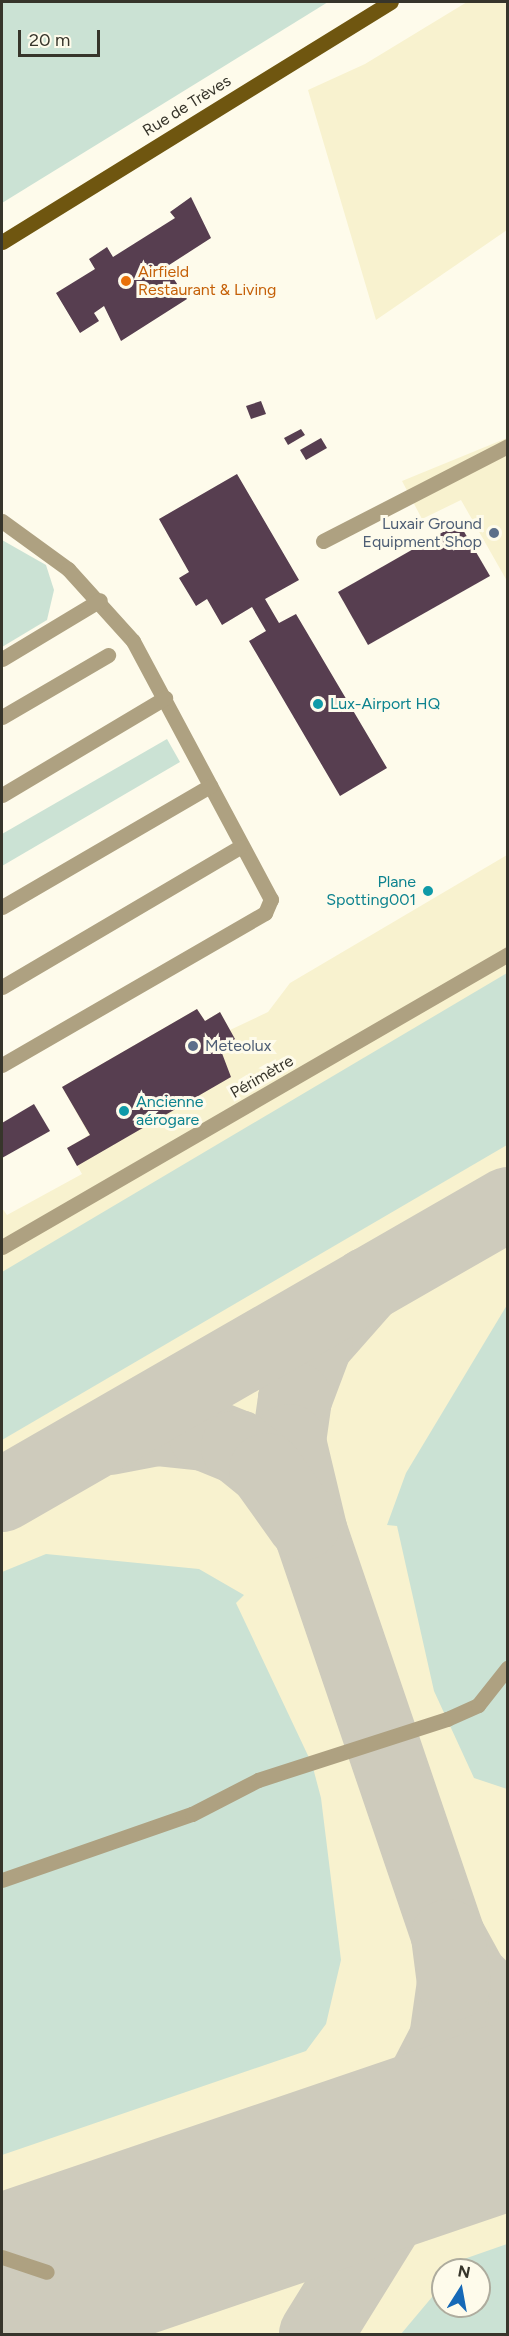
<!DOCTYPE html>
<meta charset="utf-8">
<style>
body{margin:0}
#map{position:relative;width:509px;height:2336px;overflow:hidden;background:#fefbeb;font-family:Figtree,sans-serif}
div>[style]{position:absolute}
.built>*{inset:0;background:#f8f2cf}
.green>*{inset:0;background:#cbe2d4}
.taxiway>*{height:74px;margin:-37px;padding:0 37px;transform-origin:37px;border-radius:37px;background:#cecbbc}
.runway>*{height:184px;margin:-92px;padding:0 92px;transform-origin:92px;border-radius:92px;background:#cecbbc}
.building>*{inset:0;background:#573e50}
.service>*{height:15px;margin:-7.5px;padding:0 7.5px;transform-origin:7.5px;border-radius:7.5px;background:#aea181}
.primary>*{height:15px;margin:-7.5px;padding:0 7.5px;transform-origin:7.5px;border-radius:7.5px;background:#6f5610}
.dots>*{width:16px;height:16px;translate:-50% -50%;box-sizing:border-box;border:3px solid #fefbeb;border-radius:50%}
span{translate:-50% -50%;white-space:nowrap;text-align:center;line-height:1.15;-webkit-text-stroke:6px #fefbeb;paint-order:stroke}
.street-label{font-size:16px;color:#37352b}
.food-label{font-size:16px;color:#c56008}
.left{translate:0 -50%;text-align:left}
.service-label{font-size:16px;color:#4e5e75}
.right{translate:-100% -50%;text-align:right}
.culture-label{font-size:16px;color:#0d838f}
.frame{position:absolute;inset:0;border:3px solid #37352b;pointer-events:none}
.north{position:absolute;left:431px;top:2258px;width:60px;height:60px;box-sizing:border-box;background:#fefbeb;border:2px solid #aeac9e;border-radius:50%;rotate:11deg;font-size:16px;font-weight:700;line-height:24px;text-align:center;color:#37352b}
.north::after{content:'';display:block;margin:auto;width:21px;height:27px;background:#1669b7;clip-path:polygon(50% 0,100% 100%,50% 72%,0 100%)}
.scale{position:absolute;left:18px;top:30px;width:82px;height:27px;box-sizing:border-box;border:3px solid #37352b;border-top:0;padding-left:8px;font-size:18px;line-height:21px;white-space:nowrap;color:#37352b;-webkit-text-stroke:4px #fefbeb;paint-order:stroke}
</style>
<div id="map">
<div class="built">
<div style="clip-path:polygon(467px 2px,507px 2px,507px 230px,376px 320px,308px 90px,365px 64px)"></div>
<div style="clip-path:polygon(507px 438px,507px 581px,461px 500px,422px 519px,402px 481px)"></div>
<div style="clip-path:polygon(evenodd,507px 855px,507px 2334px,2px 2334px,2px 1208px,7px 1215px,82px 1174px,67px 1148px,89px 1135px,62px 1087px,197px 1009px,205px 1021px,220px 1012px,230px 1030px,268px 1012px,290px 983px,507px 855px,443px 2270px,479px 2270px,479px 2306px,443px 2306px,443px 2270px)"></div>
</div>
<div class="green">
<div style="clip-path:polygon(2px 2px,328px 2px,2px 203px)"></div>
<div style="clip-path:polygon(2px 540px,46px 565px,54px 590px,47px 620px,2px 647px)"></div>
<div style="clip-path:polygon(167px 739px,180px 762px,2px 866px,2px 834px)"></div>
<div style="clip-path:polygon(507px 973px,507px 1145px,2px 1440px,2px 1272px)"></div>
<div style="clip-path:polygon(507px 1305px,507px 1789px,474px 1778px,434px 1691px,397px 1526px,387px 1525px,406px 1473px)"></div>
<div style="clip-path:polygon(46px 1554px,199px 1569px,244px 1595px,236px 1603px,312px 1764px,321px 1798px,341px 1960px,326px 2024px,306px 2051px,2px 2155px,2px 1572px)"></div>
<div style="clip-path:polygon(507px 2244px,507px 2334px,401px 2334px,443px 2284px,443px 2306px,479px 2306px,479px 2270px,455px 2270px,464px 2259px)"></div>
</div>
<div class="taxiway">
<div style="left:368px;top:1284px;width:79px;rotate:131.4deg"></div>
<div style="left:316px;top:1343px;width:60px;rotate:110.6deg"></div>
<div style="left:295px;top:1399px;width:42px;rotate:98.1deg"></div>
<div style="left:289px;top:1441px;width:95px;rotate:76.6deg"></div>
<div style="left:311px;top:1533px;width:426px;rotate:71.2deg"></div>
<div style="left:448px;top:1936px;width:48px;rotate:61.3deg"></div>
<div style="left:471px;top:1978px;width:52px;rotate:44.2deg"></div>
<div style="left:110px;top:1438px;width:48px;rotate:-10.8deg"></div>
<div style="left:157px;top:1429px;width:48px;rotate:5.9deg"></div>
<div style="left:205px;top:1434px;width:35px;rotate:22deg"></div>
<div style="left:238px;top:1447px;width:36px;rotate:39deg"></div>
<div style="left:266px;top:1470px;width:65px;rotate:54.4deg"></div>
<div style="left:2px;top:1495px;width:584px;rotate:-29.9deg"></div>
<div style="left:252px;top:2203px;width:85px;rotate:-22.1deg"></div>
<div style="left:331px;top:2171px;width:68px;rotate:-33deg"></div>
<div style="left:388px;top:2134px;width:28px;rotate:-46deg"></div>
<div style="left:407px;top:2114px;width:85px;rotate:-62.5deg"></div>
<div style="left:446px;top:2039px;width:57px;rotate:-81.9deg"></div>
<div style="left:454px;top:1983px;width:47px;rotate:-97.3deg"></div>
<div style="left:316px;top:2334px;width:285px;rotate:-58.2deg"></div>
</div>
<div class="runway">
<div style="left:2px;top:2288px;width:534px;rotate:-18.77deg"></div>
</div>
<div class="building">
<div style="clip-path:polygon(191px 197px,211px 238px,166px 267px,187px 299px,121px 341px,104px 306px,94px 313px,99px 321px,80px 333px,56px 293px,95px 269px,89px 259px,107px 247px,113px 257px,175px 218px,170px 212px)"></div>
<div style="clip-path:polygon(261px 401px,266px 414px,251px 419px,246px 406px)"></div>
<div style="clip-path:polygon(301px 429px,305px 435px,288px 445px,284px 438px)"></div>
<div style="clip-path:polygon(321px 438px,327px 448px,306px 460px,300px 450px)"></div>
<div style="clip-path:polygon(237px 474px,299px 580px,265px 599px,279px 623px,296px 614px,387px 768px,340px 796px,249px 641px,266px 631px,252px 607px,222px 625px,207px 599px,196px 606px,179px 578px,189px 572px,159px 519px)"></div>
<div style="clip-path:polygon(459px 523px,490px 576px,368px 645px,338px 592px)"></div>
<div style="clip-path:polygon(197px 1009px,205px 1021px,220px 1012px,235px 1039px,220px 1048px,231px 1077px,77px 1166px,67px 1148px,90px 1135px,62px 1087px)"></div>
<div style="clip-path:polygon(34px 1104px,50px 1131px,2px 1158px,2px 1123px)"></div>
</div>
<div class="service">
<div style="left:2px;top:521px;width:82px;rotate:36deg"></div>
<div style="left:68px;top:569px;width:97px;rotate:47.9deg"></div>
<div style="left:133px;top:641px;width:293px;rotate:61.9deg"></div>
<div style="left:271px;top:899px;width:15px;rotate:113deg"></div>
<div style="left:265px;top:913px;width:304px;rotate:150deg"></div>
<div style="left:323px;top:541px;width:208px;rotate:-27.2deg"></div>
<div style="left:2px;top:659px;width:114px;rotate:-31deg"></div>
<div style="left:2px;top:717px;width:123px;rotate:-30.3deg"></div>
<div style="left:2px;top:795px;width:190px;rotate:-30.8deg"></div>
<div style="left:2px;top:907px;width:241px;rotate:-30.2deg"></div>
<div style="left:2px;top:987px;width:276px;rotate:-30.5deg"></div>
<div style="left:2px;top:1247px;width:585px;rotate:-30.07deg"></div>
<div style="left:2px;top:1880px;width:201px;rotate:-19.2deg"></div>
<div style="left:192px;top:1814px;width:74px;rotate:-27.3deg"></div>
<div style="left:258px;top:1780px;width:199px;rotate:-17.9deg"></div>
<div style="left:447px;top:1719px;width:34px;rotate:-24deg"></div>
<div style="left:478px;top:1705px;width:48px;rotate:-51.7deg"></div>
<div style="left:2px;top:2257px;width:47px;rotate:18.4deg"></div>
</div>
<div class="primary">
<div style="left:2px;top:242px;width:457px;rotate:-31.7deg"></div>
</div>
<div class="dots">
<div style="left:126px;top:281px;background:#e8710a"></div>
<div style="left:494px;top:533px;background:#5c6f8a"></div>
<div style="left:318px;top:704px;background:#0f9aa8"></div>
<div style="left:428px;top:891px;background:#0f9aa8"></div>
<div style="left:193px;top:1046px;background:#5c6f8a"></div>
<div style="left:124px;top:1111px;background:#0f9aa8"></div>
</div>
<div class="street-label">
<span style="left:187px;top:106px;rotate:-32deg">Rue de Trèves</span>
<span style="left:262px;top:1077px;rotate:-30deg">Périmètre</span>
</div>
<div class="food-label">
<span class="left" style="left:138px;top:281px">Airfield<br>Restaurant &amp; Living</span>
</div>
<div class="service-label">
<span class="right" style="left:482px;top:533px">Luxair Ground<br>Equipment Shop</span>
<span class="left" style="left:205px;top:1046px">Meteolux</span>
</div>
<div class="culture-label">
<span class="left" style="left:330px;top:704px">Lux-Airport HQ</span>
<span class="right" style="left:416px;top:891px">Plane<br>Spotting001</span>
<span class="left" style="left:136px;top:1111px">Ancienne<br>aérogare</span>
</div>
<div class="frame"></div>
<div class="north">N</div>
<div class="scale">20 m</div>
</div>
